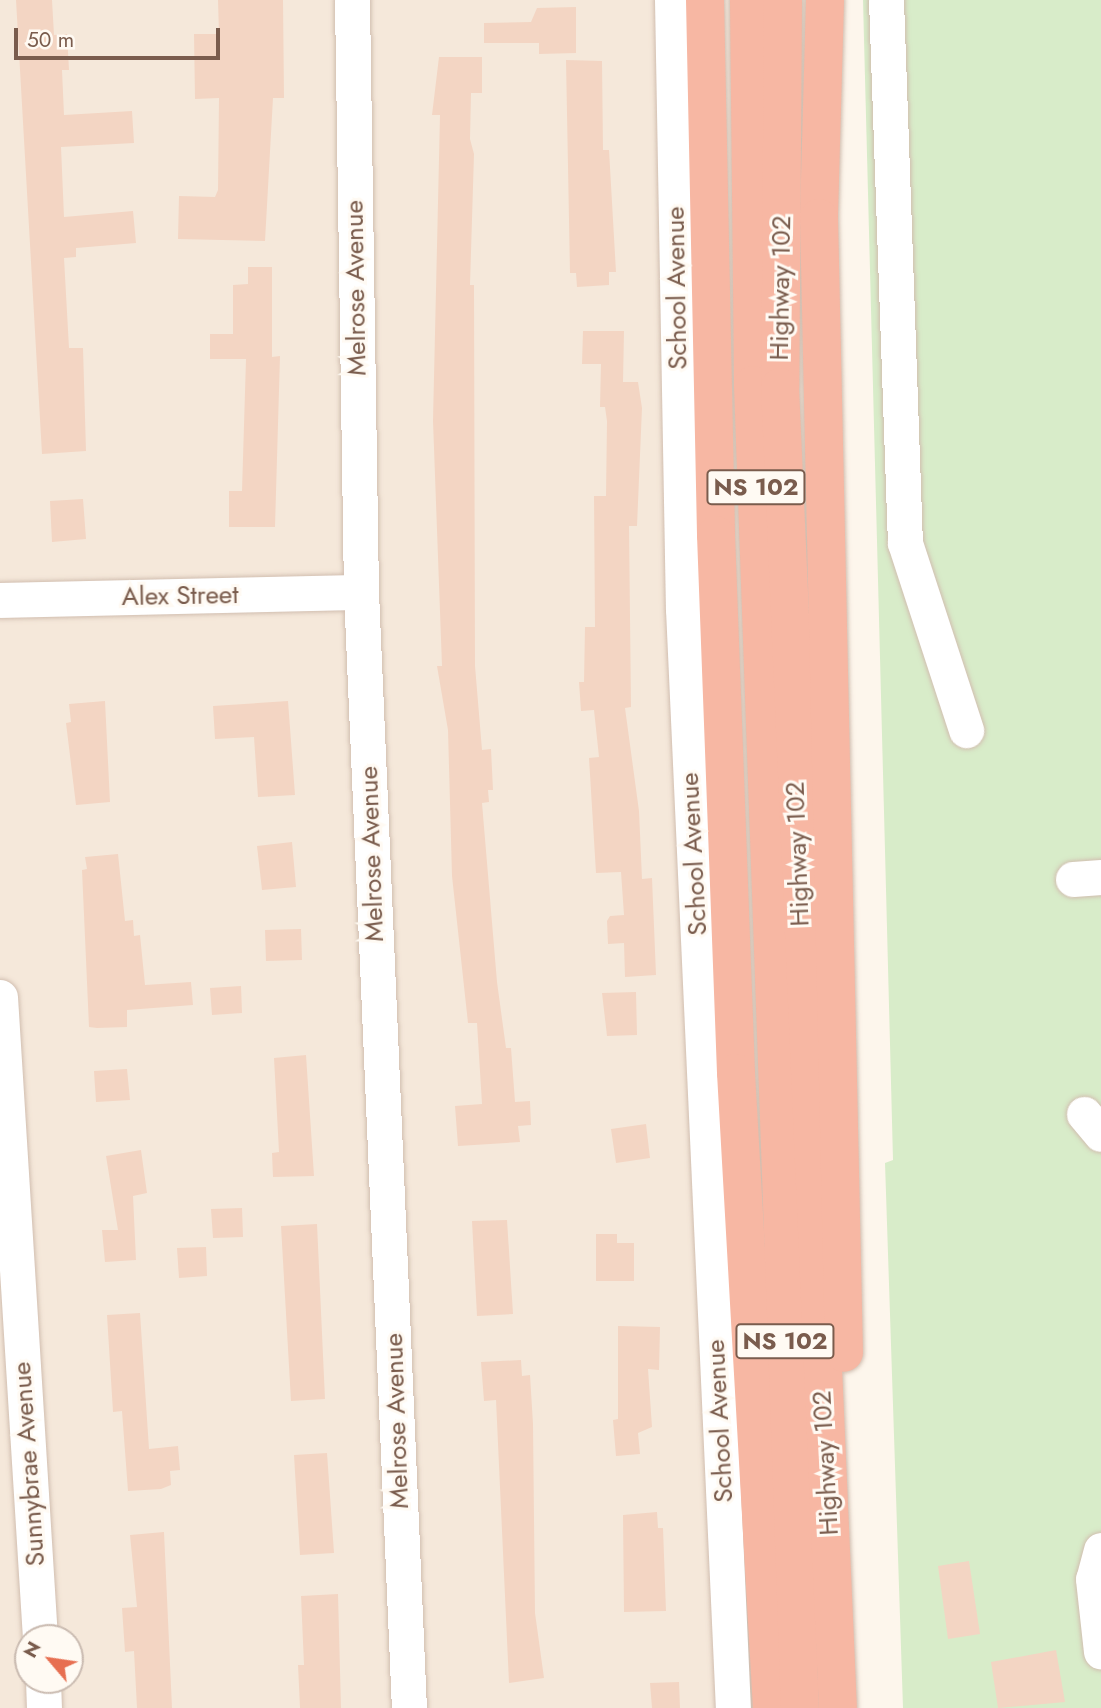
<!DOCTYPE html>
<style>
body{margin:0}
#map{position:relative;width:1101px;height:1708px;overflow:hidden;background:#fdf6ec;font-family:Jost,sans-serif}
div>[style]{position:absolute}
.residential>*{inset:0;background:#f5e8da}
.green>*{inset:0;background:#d8ecc9}
.building>*{inset:0;background:#f3d5c3}
.roads{filter:drop-shadow(0 0 2px #d1beb0) drop-shadow(0 0 2px #d1beb0)}
.minor>*{height:35px;margin:-17.5px;padding:0 17.5px;transform-origin:17.5px;border-radius:17.5px;background:#fff}
.highway>*{height:38px;margin:-19px;padding:0 19px;transform-origin:19px;border-radius:19px;background:#f7b7a3}
span{translate:-50% -50%;white-space:nowrap;text-align:center;line-height:1.15;-webkit-text-stroke:6px #fffaf3;paint-order:stroke}
.shield-label span{padding:2px 5px;background:#fffaf3;border:2px solid;border-radius:5px;-webkit-text-stroke-width:0}
.shield-label{font-size:24px;color:#7a5c4d;font-weight:700}
.street-label{font-size:26px;color:#7a5c4d}
.north{position:absolute;left:14px;top:1624px;width:70px;height:70px;box-sizing:border-box;background:#fffaf3;border:2px solid #cabbb1;border-radius:50%;rotate:299deg;font-size:19px;font-weight:700;line-height:28px;text-align:center;color:#7a5c4d}
.north::after{content:'';display:block;margin:auto;width:24px;height:32px;background:#e76f51;clip-path:polygon(50% 0,100% 100%,50% 72%,0 100%)}
.scale{position:absolute;left:14px;top:28px;width:206px;height:32px;box-sizing:border-box;border:4px solid #7a5c4d;border-top:0;padding-left:9px;font-size:21px;line-height:24px;white-space:nowrap;color:#7a5c4d;-webkit-text-stroke:5px #fffaf3;paint-order:stroke}
</style>
<div id="map">
<div class="residential">
<div style="clip-path:polygon(evenodd,0 0,677px 0,754px 1708px,0 1708px,0 0,28px 1638px,70px 1638px,70px 1680px,28px 1680px,28px 1638px)"></div>
</div>
<div class="green">
<div style="clip-path:polygon(863px 0,1101px 0,1101px 1708px,903px 1708px,885px 1163px,893px 1160px)"></div>
</div>
<div class="building">
<div style="clip-path:polygon(16px 0,52px 0,54px 35px,67px 34px,69px 70px,62px 70px,64px 115px,132px 111px,134px 143px,61px 147px,64px 217px,133px 211px,136px 243px,76px 248px,76px 257px,64px 258px,69px 348px,83px 348px,86px 451px,42px 454px)"></div>
<div style="clip-path:polygon(218px 0,283px 0,284px 98px,273px 98px,265px 241px,178px 239px,179px 196px,215px 197px,218px 190px,219px 98px,195px 99px,194px 34px,219px 34px)"></div>
<div style="clip-path:polygon(576px 7px,576px 53px,539px 54px,539px 43px,484px 43px,484px 23px,531px 22px,537px 8px)"></div>
<div style="clip-path:polygon(439px 57px,482px 57px,482px 93px,471px 93px,470px 139px,474px 154px,470px 285px,474px 285px,475px 666px,482px 750px,491px 749px,493px 790px,488px 790px,489px 802px,482px 803px,497px 982px,506px 1048px,511px 1048px,515px 1102px,530px 1101px,531px 1125px,518px 1126px,520px 1142px,458px 1146px,455px 1106px,482px 1104px,477px 1023px,468px 1023px,452px 876px,448px 730px,437px 666px,442px 666px,433px 421px,440px 115px,432px 115px)"></div>
<div style="clip-path:polygon(566px 60px,602px 61px,603px 150px,609px 150px,616px 272px,609px 272px,609px 285px,577px 287px,576px 273px,570px 273px)"></div>
<div style="clip-path:polygon(248px 267px,272px 267px,272px 357px,280px 356px,275px 527px,229px 527px,229px 491px,242px 491px,246px 359px,210px 359px,210px 334px,233px 334px,233px 285px,248px 284px)"></div>
<div style="clip-path:polygon(583px 331px,624px 331px,623px 382px,638px 382px,642px 408px,637px 526px,629px 526px,631px 707px,625px 708px,639px 811px,642px 879px,652px 878px,656px 975px,625px 977px,624px 943px,608px 944px,607px 921px,610px 916px,624px 915px,621px 872px,596px 873px,589px 758px,599px 757px,594px 710px,581px 711px,579px 682px,584px 682px,585px 627px,595px 627px,594px 496px,606px 496px,607px 421px,605px 407px,600px 407px,601px 364px,582px 364px)"></div>
<div style="clip-path:polygon(83px 499px,86px 539px,52px 542px,50px 501px)"></div>
<div style="clip-path:polygon(105px 701px,110px 802px,76px 805px,66px 723px,71px 722px,69px 704px)"></div>
<div style="clip-path:polygon(288px 701px,295px 795px,258px 797px,254px 737px,215px 739px,213px 706px)"></div>
<div style="clip-path:polygon(292px 842px,296px 887px,262px 890px,257px 846px)"></div>
<div style="clip-path:polygon(118px 854px,125px 921px,133px 920px,134px 936px,140px 935px,145px 985px,191px 982px,193px 1005px,127px 1010px,127px 1027px,97px 1028px,89px 1027px,82px 870px,87px 869px,85px 857px)"></div>
<div style="clip-path:polygon(301px 929px,302px 960px,266px 961px,265px 930px)"></div>
<div style="clip-path:polygon(241px 986px,242px 1013px,212px 1015px,210px 988px)"></div>
<div style="clip-path:polygon(636px 992px,637px 1035px,607px 1036px,602px 993px)"></div>
<div style="clip-path:polygon(306px 1055px,314px 1176px,273px 1177px,272px 1153px,279px 1152px,274px 1058px)"></div>
<div style="clip-path:polygon(127px 1069px,130px 1100px,96px 1102px,94px 1071px)"></div>
<div style="clip-path:polygon(646px 1124px,650px 1158px,616px 1163px,611px 1129px)"></div>
<div style="clip-path:polygon(141px 1150px,147px 1193px,133px 1196px,136px 1260px,105px 1262px,102px 1230px,118px 1230px,106px 1156px)"></div>
<div style="clip-path:polygon(242px 1208px,243px 1237px,213px 1238px,211px 1209px)"></div>
<div style="clip-path:polygon(507px 1220px,513px 1314px,477px 1316px,472px 1221px)"></div>
<div style="clip-path:polygon(317px 1224px,325px 1399px,291px 1401px,281px 1226px)"></div>
<div style="clip-path:polygon(596px 1234px,617px 1234px,617px 1243px,634px 1243px,634px 1281px,596px 1281px)"></div>
<div style="clip-path:polygon(206px 1247px,207px 1276px,179px 1278px,177px 1248px)"></div>
<div style="clip-path:polygon(140px 1313px,149px 1449px,178px 1446px,180px 1470px,170px 1471px,171px 1485px,161px 1489px,128px 1491px,122px 1411px,113px 1412px,107px 1315px)"></div>
<div style="clip-path:polygon(618px 1326px,660px 1327px,659px 1370px,648px 1369px,652px 1427px,638px 1433px,640px 1454px,616px 1456px,613px 1420px,618px 1419px)"></div>
<div style="clip-path:polygon(521px 1360px,522px 1376px,530px 1375px,533px 1424px,535px 1613px,544px 1678px,509px 1683px,496px 1400px,484px 1401px,481px 1362px)"></div>
<div style="clip-path:polygon(327px 1453px,334px 1553px,300px 1555px,294px 1455px)"></div>
<div style="clip-path:polygon(657px 1512px,658px 1528px,663px 1528px,666px 1611px,624px 1612px,623px 1515px)"></div>
<div style="clip-path:polygon(164px 1532px,172px 1708px,137px 1708px,134px 1651px,125px 1652px,122px 1608px,137px 1607px,130px 1535px)"></div>
<div style="clip-path:polygon(969px 1561px,980px 1634px,948px 1639px,938px 1566px)"></div>
<div style="clip-path:polygon(338px 1594px,341px 1708px,300px 1708px,298px 1665px,304px 1665px,301px 1596px)"></div>
<div style="clip-path:polygon(1056px 1650px,1065px 1702px,998px 1708px,991px 1662px)"></div>
<div style="clip-path:polygon(679px 1682px,680px 1708px,652px 1708px,650px 1683px)"></div>
</div>
<div class="roads">
<div class="minor">
<div style="left:352px;top:0;width:592px;rotate:89.13deg"></div>
<div style="left:361px;top:592px;width:1117px;rotate:87.54deg"></div>
<div style="left:672px;top:0;width:609px;rotate:88.97deg"></div>
<div style="left:683px;top:609px;width:1100px;rotate:87.4deg"></div>
<div style="left:886px;top:0;width:543px;rotate:88deg"></div>
<div style="left:905px;top:543px;width:197px;rotate:71.9deg"></div>
<div style="left:0;top:600px;width:361px;rotate:-1.3deg"></div>
<div style="left:1073px;top:879px;width:28px;rotate:-4deg"></div>
<div style="left:0;top:997px;width:642px;rotate:86.43deg"></div>
<div style="left:1084px;top:1114px;width:26px;rotate:50deg"></div>
<div style="left:1101px;top:1550px;width:30px;rotate:105deg"></div>
<div style="left:1093px;top:1579px;width:73px;rotate:83.7deg"></div>
<div style="left:43px;top:1680px;width:28px;rotate:88deg"></div>
</div>
<div class="highway">
<div style="left:705px;top:0;width:535px;rotate:88.82deg"></div>
<div style="left:716px;top:535px;width:538px;rotate:87.87deg"></div>
<div style="left:736px;top:1073px;width:636px;rotate:86.76deg"></div>
<div style="left:749px;top:0;width:385px;rotate:89.4deg"></div>
<div style="left:753px;top:385px;width:1324px;rotate:87.97deg"></div>
<div style="left:783px;top:0;width:387px;rotate:90.4deg"></div>
<div style="left:780px;top:387px;width:1322px;rotate:87.49deg"></div>
<div style="left:825px;top:0;width:218px;rotate:91.6deg"></div>
<div style="left:819px;top:218px;width:1135px;rotate:88.74deg"></div>
</div>
</div>
<div class="shield-label">
<span style="left:756px;top:487px">NS 102</span>
<span style="left:785px;top:1341px">NS 102</span>
</div>
<div class="street-label">
<span style="left:356px;top:288px;rotate:-91deg">Melrose Avenue</span>
<span style="left:677px;top:288px;rotate:-91deg">School Avenue</span>
<span style="left:781px;top:288px;rotate:-89deg">Highway 102</span>
<span style="left:180px;top:596px;rotate:-1deg">Alex Street</span>
<span style="left:372px;top:854px;rotate:-92deg">Melrose Avenue</span>
<span style="left:694px;top:854px;rotate:-93deg">School Avenue</span>
<span style="left:798px;top:854px;rotate:-92deg">Highway 102</span>
<span style="left:397px;top:1421px;rotate:-92deg">Melrose Avenue</span>
<span style="left:720px;top:1421px;rotate:-93deg">School Avenue</span>
<span style="left:826px;top:1463px;rotate:-93deg">Highway 102</span>
<span style="left:29px;top:1464px;rotate:-94deg">Sunnybrae Avenue</span>
</div>
<div class="north">N</div>
<div class="scale">50 m</div>
</div>
